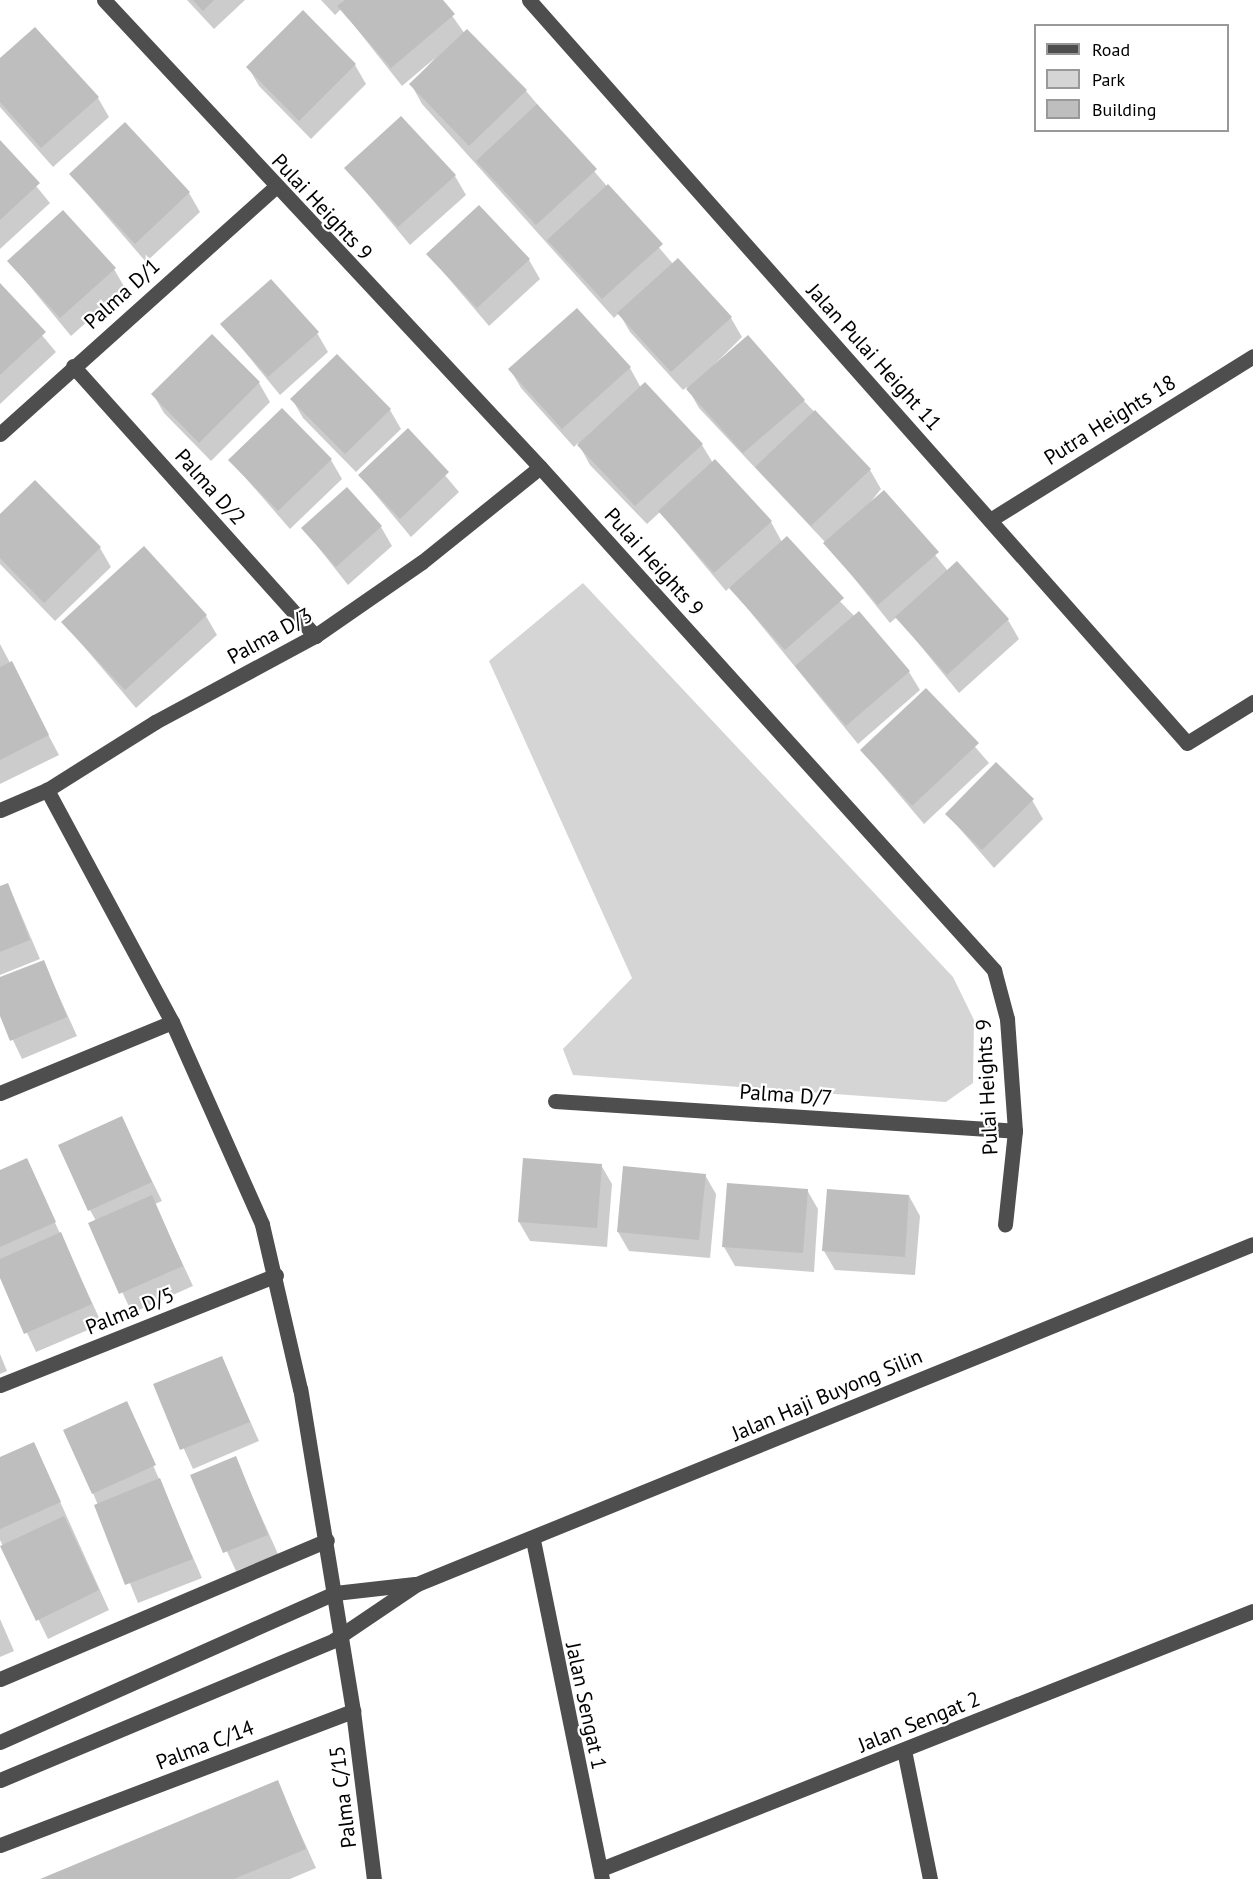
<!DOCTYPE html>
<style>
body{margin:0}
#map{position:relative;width:1253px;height:1879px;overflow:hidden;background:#fff;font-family:"PT Sans",sans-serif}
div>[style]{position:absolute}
.green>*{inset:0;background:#d5d5d5}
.shadow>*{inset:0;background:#0003}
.building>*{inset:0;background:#bebebe}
.minor>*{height:15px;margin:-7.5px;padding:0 7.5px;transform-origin:7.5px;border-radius:7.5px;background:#4e4e4e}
span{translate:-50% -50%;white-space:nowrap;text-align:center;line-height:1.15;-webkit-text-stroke:4.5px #fff;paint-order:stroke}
.street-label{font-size:21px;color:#000}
.legend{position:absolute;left:1034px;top:24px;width:195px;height:108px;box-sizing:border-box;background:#fff;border:2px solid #999;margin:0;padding:8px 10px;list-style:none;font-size:18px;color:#000}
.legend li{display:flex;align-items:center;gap:12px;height:30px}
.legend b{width:30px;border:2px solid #999}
</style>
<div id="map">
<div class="green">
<div style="clip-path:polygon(583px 583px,953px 977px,974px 1020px,973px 1083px,946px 1102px,573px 1075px,563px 1049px,632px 978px,489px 661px)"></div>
</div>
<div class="shadow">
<div style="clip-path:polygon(187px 0,245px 0,214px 29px)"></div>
<div style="clip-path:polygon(321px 0,441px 0,465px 34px,526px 91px,673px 264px,731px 318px,742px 337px,711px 368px,803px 400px,870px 470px,881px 489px,865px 509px,884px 492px,948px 571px,1008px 620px,1019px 639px,959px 693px,897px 617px,890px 623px,825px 542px,699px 408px,687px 387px,683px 390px,630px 332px,619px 313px,614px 318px,422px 104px,411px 84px,435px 58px,402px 86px,341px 9px,335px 15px)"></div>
<div style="clip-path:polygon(303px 13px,355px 65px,366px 84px,311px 139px,259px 86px,248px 67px)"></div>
<div style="clip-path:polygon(0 60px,98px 98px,109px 117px,53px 167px,0 107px)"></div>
<div style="clip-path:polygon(0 142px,50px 203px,0 249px)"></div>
<div style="clip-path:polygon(346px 168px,455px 176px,466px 195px,410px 245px)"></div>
<div style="clip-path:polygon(71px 175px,189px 193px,200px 212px,146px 262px)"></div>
<div style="clip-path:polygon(428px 254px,529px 260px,540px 279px,489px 326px)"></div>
<div style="clip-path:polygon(9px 261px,114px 269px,125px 288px,71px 336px)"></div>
<div style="clip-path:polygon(0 285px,56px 352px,0 404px)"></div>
<div style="clip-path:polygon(222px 324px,317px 333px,328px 352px,280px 395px)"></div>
<div style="clip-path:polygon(630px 368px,641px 388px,702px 445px,713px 463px,771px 522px,782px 542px,909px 672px,920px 690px,858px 744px,730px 587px,726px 591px,660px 512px,647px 524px,590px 465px,578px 443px,574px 447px,521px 388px,510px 369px)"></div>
<div style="clip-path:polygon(259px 383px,270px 402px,211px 461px,164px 413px,153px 394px)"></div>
<div style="clip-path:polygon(292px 399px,390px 410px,401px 429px,356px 472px,303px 418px)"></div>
<div style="clip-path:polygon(408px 431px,459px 492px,411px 537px,360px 476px)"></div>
<div style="clip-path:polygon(230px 460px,331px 460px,342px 479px,290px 529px)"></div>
<div style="clip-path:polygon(35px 482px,100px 548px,111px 567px,55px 621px,0 564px,0 516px)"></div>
<div style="clip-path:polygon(381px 527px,392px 546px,348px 585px,303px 528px)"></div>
<div style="clip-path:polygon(206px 616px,217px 635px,136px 708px,63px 622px)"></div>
<div style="clip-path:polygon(0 644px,59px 755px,0 784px)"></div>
<div style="clip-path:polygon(926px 690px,989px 763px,924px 824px,862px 751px)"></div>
<div style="clip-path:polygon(1032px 800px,1043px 819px,994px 868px,947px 814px)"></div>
<div style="clip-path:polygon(8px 884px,40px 959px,0 975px,0 887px)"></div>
<div style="clip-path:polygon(43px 961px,77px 1036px,22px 1059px,0 1013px,0 979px)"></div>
<div style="clip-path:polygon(121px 1118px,162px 1201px,155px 1204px,193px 1286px,132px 1313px,90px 1223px,96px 1221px,90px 1210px)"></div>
<div style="clip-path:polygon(26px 1160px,102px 1324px,36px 1352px,0 1275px,0 1172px)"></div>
<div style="clip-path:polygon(601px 1165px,612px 1184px,607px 1247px,530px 1241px,519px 1222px)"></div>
<div style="clip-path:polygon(705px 1175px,716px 1194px,710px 1258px,629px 1251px,618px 1232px)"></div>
<div style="clip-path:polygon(807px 1190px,818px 1209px,814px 1272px,735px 1266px,724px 1247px)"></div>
<div style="clip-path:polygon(909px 1196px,920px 1216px,915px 1275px,835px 1270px,824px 1251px)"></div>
<div style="clip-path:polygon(0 1354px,7px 1371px,0 1374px)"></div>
<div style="clip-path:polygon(222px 1358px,259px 1441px,193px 1469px,155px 1385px)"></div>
<div style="clip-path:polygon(126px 1403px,202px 1578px,138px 1603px,93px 1493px)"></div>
<div style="clip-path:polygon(34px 1444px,109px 1610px,48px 1639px,0 1540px,0 1458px)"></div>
<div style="clip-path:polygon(235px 1458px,278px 1554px,236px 1571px,192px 1476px)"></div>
<div style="clip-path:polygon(0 1619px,14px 1651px,0 1657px)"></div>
<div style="clip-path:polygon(277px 1782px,316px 1868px,290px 1879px,44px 1879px)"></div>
</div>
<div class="building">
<div style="clip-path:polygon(193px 0,214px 0,203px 11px)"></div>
<div style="clip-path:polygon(345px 0,443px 0,455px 14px,391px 68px,337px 6px)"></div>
<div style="clip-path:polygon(303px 10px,356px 64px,299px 121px,246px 67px)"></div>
<div style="clip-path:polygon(35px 27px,99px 97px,41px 148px,0 102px,0 58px)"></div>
<div style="clip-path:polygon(467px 29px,527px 90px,469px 146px,409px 84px)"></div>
<div style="clip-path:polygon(537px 104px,597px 169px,536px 225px,476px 161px)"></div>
<div style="clip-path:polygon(401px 116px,456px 175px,398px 227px,344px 168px)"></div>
<div style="clip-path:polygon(125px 122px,190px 192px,135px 244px,69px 174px)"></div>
<div style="clip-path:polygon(0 140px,40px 183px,0 220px)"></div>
<div style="clip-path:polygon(608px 184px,663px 244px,602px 299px,547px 240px)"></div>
<div style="clip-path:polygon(479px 205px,530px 259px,477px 308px,426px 254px)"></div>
<div style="clip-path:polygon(63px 210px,116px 268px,60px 318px,7px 261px)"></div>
<div style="clip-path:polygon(678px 258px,732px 317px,671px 372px,617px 313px)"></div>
<div style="clip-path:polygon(271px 279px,319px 332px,268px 377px,220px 324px)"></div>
<div style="clip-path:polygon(0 283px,46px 332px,0 375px)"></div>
<div style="clip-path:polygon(577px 308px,631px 367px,562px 429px,508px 369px)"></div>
<div style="clip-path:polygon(212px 334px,260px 382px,199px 443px,151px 394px)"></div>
<div style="clip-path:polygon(748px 335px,805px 400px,743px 453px,686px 389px)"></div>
<div style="clip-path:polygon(337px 354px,391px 409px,345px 454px,290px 399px)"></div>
<div style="clip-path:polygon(645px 382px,703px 444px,635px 506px,577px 445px)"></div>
<div style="clip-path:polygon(282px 408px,332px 459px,278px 511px,228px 460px)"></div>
<div style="clip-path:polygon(815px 410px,871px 469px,811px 526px,755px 467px)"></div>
<div style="clip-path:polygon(408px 428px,449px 472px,400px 519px,358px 475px)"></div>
<div style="clip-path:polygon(715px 459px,772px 521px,714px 573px,658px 511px)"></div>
<div style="clip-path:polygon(35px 480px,101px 547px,44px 603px,0 558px,0 514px)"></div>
<div style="clip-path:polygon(347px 487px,382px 526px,336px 567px,301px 528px)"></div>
<div style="clip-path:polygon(884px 490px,939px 552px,878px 605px,823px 543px)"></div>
<div style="clip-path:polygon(787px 536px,844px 598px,785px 650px,729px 588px)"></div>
<div style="clip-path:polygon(144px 546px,207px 615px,125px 690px,61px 622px)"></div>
<div style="clip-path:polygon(957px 561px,1009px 619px,947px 675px,895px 617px)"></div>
<div style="clip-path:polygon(859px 611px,910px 671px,846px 726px,795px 666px)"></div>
<div style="clip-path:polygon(12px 661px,49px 735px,0 760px,0 667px)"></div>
<div style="clip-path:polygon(926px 688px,979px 743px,912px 806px,860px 750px)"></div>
<div style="clip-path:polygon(996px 762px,1034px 799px,982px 850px,945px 814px)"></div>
<div style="clip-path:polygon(8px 883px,30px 940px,0 952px,0 886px)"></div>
<div style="clip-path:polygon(44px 960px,67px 1017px,10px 1041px,0 1016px,0 977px)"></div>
<div style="clip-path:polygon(122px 1116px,152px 1182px,88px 1211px,58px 1145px)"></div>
<div style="clip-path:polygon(27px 1158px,56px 1222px,0 1247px,0 1170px)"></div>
<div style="clip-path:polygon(523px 1158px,602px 1164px,597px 1228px,518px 1222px)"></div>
<div style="clip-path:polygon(623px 1166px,706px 1174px,699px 1240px,617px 1232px)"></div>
<div style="clip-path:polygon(727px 1183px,808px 1189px,803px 1253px,722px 1247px)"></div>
<div style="clip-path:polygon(827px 1189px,909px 1195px,905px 1257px,822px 1251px)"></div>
<div style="clip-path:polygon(152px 1195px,183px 1266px,119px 1294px,88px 1223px)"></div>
<div style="clip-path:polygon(61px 1232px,92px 1304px,24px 1334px,0 1278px,0 1259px)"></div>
<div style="clip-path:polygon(222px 1356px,250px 1422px,180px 1450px,153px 1384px)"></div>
<div style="clip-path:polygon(127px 1401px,156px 1465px,92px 1494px,63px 1430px)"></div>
<div style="clip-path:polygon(34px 1442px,61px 1502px,0 1529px,0 1457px)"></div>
<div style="clip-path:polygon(236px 1456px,268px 1535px,223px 1553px,190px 1475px)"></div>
<div style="clip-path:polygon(160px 1478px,193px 1559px,125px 1585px,94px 1505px)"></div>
<div style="clip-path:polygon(64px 1516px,99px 1590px,36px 1621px,0 1546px)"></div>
<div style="clip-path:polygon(278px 1780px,306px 1849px,234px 1879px,40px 1879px)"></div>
</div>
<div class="minor">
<div style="left:104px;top:0;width:639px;rotate:46.97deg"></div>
<div style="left:540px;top:467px;width:678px;rotate:47.93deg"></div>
<div style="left:994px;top:970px;width:51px;rotate:75.1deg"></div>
<div style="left:1007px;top:1019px;width:112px;rotate:85.9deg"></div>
<div style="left:1015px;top:1131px;width:94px;rotate:96.1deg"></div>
<div style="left:529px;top:0;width:992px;rotate:48.47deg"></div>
<div style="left:1187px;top:743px;width:78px;rotate:-31.8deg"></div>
<div style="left:73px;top:366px;width:363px;rotate:48.1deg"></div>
<div style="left:0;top:434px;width:368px;rotate:-41.9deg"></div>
<div style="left:990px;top:520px;width:310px;rotate:-31.9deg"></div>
<div style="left:0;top:810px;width:51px;rotate:-23.1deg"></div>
<div style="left:47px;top:790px;width:128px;rotate:-32.2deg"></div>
<div style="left:155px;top:722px;width:182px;rotate:-28.3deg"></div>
<div style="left:315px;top:636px;width:130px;rotate:-34.7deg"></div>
<div style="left:422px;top:562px;width:151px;rotate:-38.8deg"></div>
<div style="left:0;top:1093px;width:186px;rotate:-22.4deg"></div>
<div style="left:555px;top:1101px;width:461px;rotate:3.7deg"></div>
<div style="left:0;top:1385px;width:297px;rotate:-21.7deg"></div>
<div style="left:533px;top:1540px;width:346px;rotate:78.5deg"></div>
<div style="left:0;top:1679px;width:355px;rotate:-23deg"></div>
<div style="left:353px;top:1711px;width:169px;rotate:82.9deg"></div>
<div style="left:0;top:1742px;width:367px;rotate:-24deg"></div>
<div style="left:335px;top:1593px;width:80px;rotate:-6.5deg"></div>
<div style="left:904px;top:1750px;width:132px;rotate:78.6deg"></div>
<div style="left:0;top:1780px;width:362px;rotate:-22.7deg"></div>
<div style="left:334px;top:1640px;width:100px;rotate:-34deg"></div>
<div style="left:417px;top:1584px;width:902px;rotate:-22.13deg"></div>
<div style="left:0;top:1845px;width:378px;rotate:-20.8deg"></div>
<div style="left:353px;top:1711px;width:326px;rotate:-99.3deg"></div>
<div style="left:300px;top:1389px;width:169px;rotate:-103deg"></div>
<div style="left:262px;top:1224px;width:221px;rotate:-114deg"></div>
<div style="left:172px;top:1022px;width:264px;rotate:-118.3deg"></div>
<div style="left:601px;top:1869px;width:701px;rotate:-21.59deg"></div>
</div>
<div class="street-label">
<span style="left:322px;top:207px;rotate:47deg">Pulai Heights 9</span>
<span style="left:122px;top:294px;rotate:-42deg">Palma D/1</span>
<span style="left:874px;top:357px;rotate:48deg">Jalan Pulai Height 11</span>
<span style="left:1110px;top:420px;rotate:-32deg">Putra Heights 18</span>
<span style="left:210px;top:487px;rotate:48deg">Palma D/2</span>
<span style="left:654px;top:562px;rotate:48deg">Pulai Heights 9</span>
<span style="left:270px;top:636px;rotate:-29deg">Palma D/3</span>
<span style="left:987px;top:1087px;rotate:-93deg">Pulai Heights 9</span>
<span style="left:786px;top:1095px;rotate:4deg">Palma D/7</span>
<span style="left:130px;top:1311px;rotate:-22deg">Palma D/5</span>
<span style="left:827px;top:1395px;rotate:-23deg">Jalan Haji Buyong Silin</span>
<span style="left:586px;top:1706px;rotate:78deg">Jalan Sengat 1</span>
<span style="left:919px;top:1722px;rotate:-22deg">Jalan Sengat 2</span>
<span style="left:205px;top:1745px;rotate:-21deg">Palma C/14</span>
<span style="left:343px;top:1797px;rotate:-97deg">Palma C/15</span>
</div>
<ul class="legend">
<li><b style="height:8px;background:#4e4e4e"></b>Road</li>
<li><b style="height:16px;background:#d5d5d5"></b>Park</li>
<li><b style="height:16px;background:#bebebe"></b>Building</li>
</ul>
</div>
